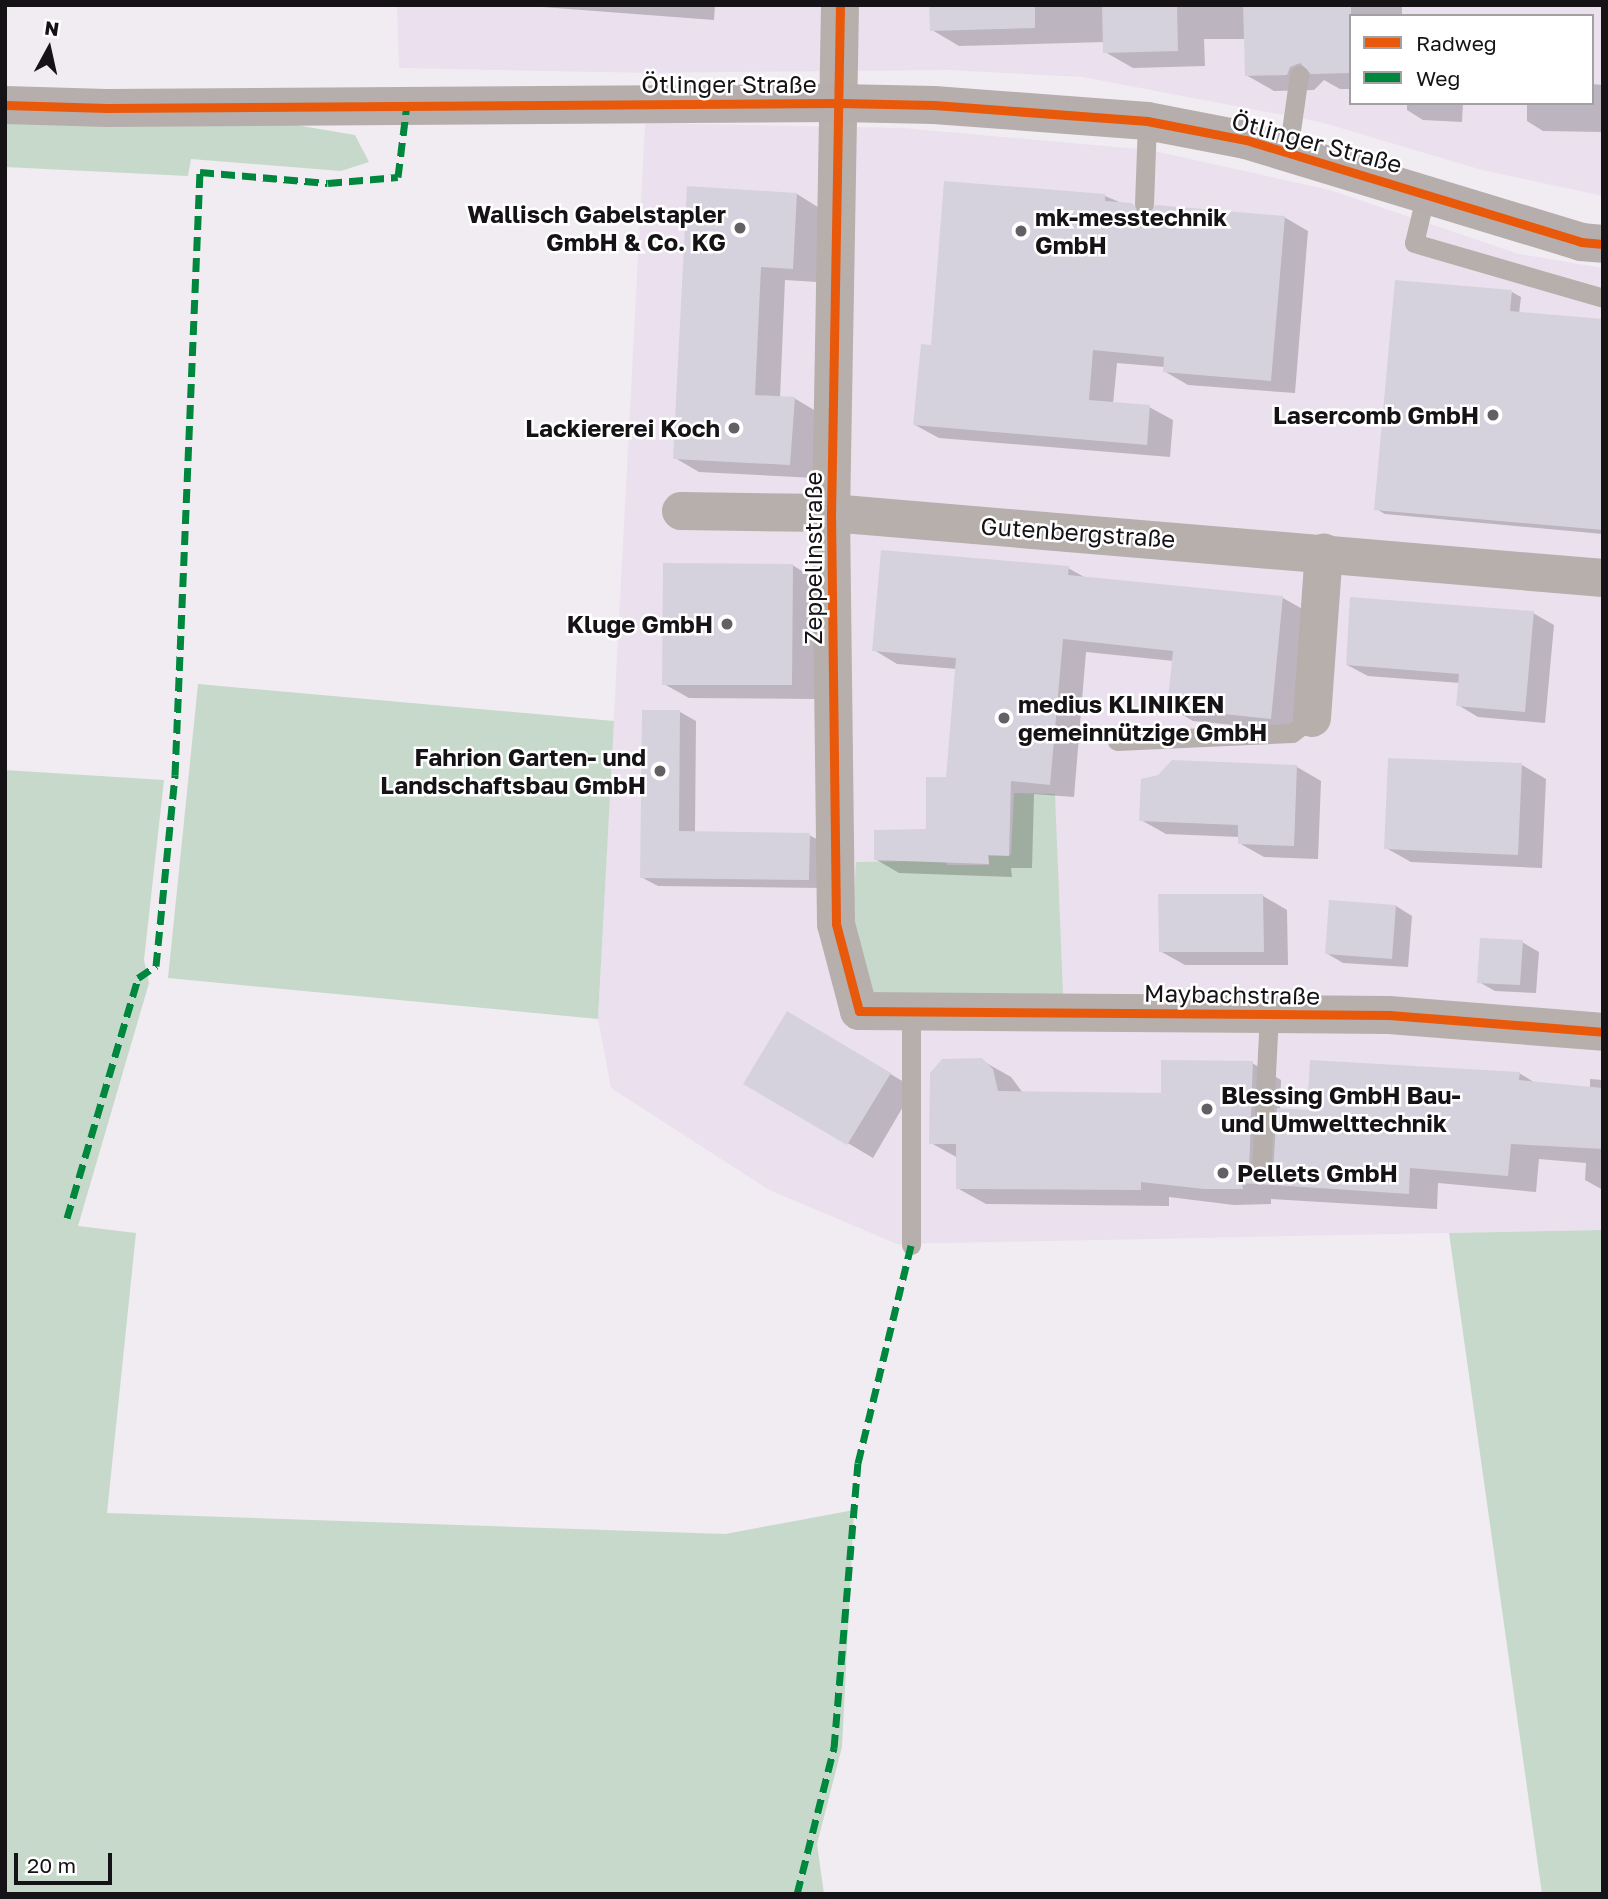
<!DOCTYPE html>
<meta charset="utf-8">
<style>
body{margin:0}
#map{position:relative;width:1608px;height:1899px;overflow:hidden;background:#f1ecf2;font-family:"Golos Text",sans-serif}
div>[style]{position:absolute}
.built>*{inset:0;background:#ebe1ee}
.green>*{inset:0;background:#c7d9ca}
.shadow>*{inset:0;background:#0003}
.building>*{inset:0;background:#d6d2dd}
.lane>*{height:19px;margin:-9.5px;padding:0 9.5px;transform-origin:9.5px;border-radius:9.5px;background:#b6afac}
.street>*{height:38px;margin:-19px;padding:0 19px;transform-origin:19px;border-radius:19px;background:#b6afac}
.secondary>*{height:38px;margin:-19px;padding:0 19px;transform-origin:19px;border-radius:19px;background:#b6aeac}
.quiet>*{height:7px;margin-top:-3.5px;transform-origin:0;background:repeating-linear-gradient(90deg,#00873e 0 14px,transparent 0 21px)}
.cycleway>*{height:9px;margin:-4.5px;padding:0 4.5px;transform-origin:4.5px;border-radius:4.5px;background:#e8590c}
.dots>*{width:19px;height:19px;translate:-50% -50%;box-sizing:border-box;border:4px solid #fff;border-radius:50%}
span{translate:-50% -50%;white-space:nowrap;text-align:center;line-height:1.15;-webkit-text-stroke:5px #fff;paint-order:stroke}
.street-label{font-size:24px;color:#161317}
.poi-label{font-size:24px;color:#161317;font-weight:700}
.right{translate:-100% -50%;text-align:right}
.left{translate:0 -50%;text-align:left}
.frame{position:absolute;inset:0;border:7px solid #161317;pointer-events:none}
.legend{position:absolute;left:1349px;top:14px;width:245px;height:91px;box-sizing:border-box;background:#fff;border:2px solid #a2a1a2;margin:0;padding:9px 12px;list-style:none;font-size:21px;color:#161317}
.legend li{display:flex;align-items:center;gap:14px;height:35px}
.legend b{width:35px;border:2px solid #a2a1a2}
.north{position:absolute;left:14px;top:14px;width:70px;height:70px;-webkit-text-stroke:5px #fff;paint-order:stroke;rotate:8deg;font-size:19px;font-weight:700;line-height:28px;text-align:center;color:#161317}
.north::after{content:'';display:block;margin:auto;width:24px;height:32px;background:#161317;clip-path:polygon(50% 0,100% 100%,50% 72%,0 100%)}
.scale{position:absolute;left:14px;top:1853px;width:98px;height:32px;box-sizing:border-box;border:4px solid #161317;border-top:0;padding-left:9px;font-size:21px;line-height:24px;white-space:nowrap;color:#161317;-webkit-text-stroke:5px #fff;paint-order:stroke}
</style>
<div id="map">
<div class="built">
<div style="clip-path:polygon(evenodd,397px 5px,1603px 5px,1603px 196px,1482px 170px,1320px 122px,1082px 77px,949px 70px,649px 73px,399px 68px,397px 5px,1351px 16px,1592px 16px,1592px 103px,1351px 103px,1351px 16px)"></div>
<div style="clip-path:polygon(645px 123px,904px 128px,1150px 150px,1330px 190px,1519px 254px,1603px 268px,1603px 1230px,897px 1244px,769px 1190px,611px 1088px,598px 1019px)"></div>
</div>
<div class="green">
<div style="clip-path:polygon(5px 114px,272px 121px,355px 135px,369px 162px,341px 171px,191px 159px,188px 176px,5px 167px)"></div>
<div style="clip-path:polygon(198px 684px,614px 721px,598px 1019px,168px 978px)"></div>
<div style="clip-path:polygon(5px 770px,164px 780px,144px 960px,149px 983px,78px 1226px,136px 1233px,107px 1513px,725px 1534px,854px 1510px,842px 1747px,817px 1844px,824px 1894px,5px 1894px)"></div>
<div style="clip-path:polygon(1014px 793px,1055px 794px,1063px 994px,870px 996px,853px 918px,856px 862px,917px 861px,946px 855px,947px 865px,989px 865px,989px 856px,1011px 855px)"></div>
<div style="clip-path:polygon(1603px 1230px,1603px 1894px,1542px 1894px,1449px 1233px)"></div>
</div>
<div class="shadow">
<div style="clip-path:polygon(516px 5px,715px 5px,714px 20px)"></div>
<div style="clip-path:polygon(931px 5px,1402px 5px,1402px 16px,1351px 16px,1351px 89px,1340px 89px,1324px 80px,1314px 90px,1274px 91px,1246px 75px,1245px 39px,1204px 39px,1205px 66px,1133px 68px,1105px 52px,1105px 42px,959px 46px,932px 30px)"></div>
<div style="clip-path:polygon(1592px 84px,1603px 85px,1603px 132px,1543px 131px,1527px 121px,1527px 103px,1592px 103px)"></div>
<div style="clip-path:polygon(1407px 103px,1463px 103px,1462px 122px,1423px 120px,1407px 110px)"></div>
<div style="clip-path:polygon(689px 188px,797px 194px,821px 209px,817px 282px,785px 280px,780px 398px,794px 398px,819px 413px,815px 478px,699px 472px,675px 458px)"></div>
<div style="clip-path:polygon(1105px 196px,1148px 214px,1284px 217px,1308px 231px,1295px 393px,1188px 385px,1164px 371px,1165px 367px,1117px 363px,1113px 404px,1149px 407px,1173px 420px,1170px 457px,939px 438px,915px 425px,932px 346px)"></div>
<div style="clip-path:polygon(1512px 292px,1521px 297px,1519px 314px,1603px 321px,1603px 534px,1385px 514px,1376px 509px)"></div>
<div style="clip-path:polygon(792px 565px,817px 580px,816px 699px,689px 698px,664px 684px)"></div>
<div style="clip-path:polygon(1068px 568px,1086px 578px,1283px 598px,1306px 611px,1295px 731px,1193px 721px,1169px 707px,1174px 661px,1086px 652px,1074px 797px,1034px 794px,1032px 868px,1011px 868px,1012px 877px,899px 873px,875px 859px,928px 831px,948px 778px,957px 669px,897px 664px,874px 650px)"></div>
<div style="clip-path:polygon(1533px 613px,1554px 625px,1545px 723px,1478px 717px,1458px 705px,1460px 683px,1368px 676px,1347px 665px)"></div>
<div style="clip-path:polygon(644px 711px,680px 712px,696px 721px,695px 833px,809px 835px,826px 844px,825px 888px,658px 886px,641px 877px)"></div>
<div style="clip-path:polygon(1522px 765px,1546px 779px,1542px 868px,1411px 862px,1386px 848px)"></div>
<div style="clip-path:polygon(1297px 767px,1321px 781px,1318px 859px,1264px 857px,1239px 843px,1240px 837px,1166px 834px,1141px 820px)"></div>
<div style="clip-path:polygon(1263px 896px,1287px 910px,1288px 965px,1185px 965px,1160px 951px)"></div>
<div style="clip-path:polygon(1396px 906px,1412px 916px,1408px 967px,1343px 963px,1326px 953px)"></div>
<div style="clip-path:polygon(1522px 942px,1539px 952px,1536px 993px,1495px 991px,1479px 982px)"></div>
<div style="clip-path:polygon(788px 1013px,914px 1088px,873px 1158px,746px 1083px)"></div>
<div style="clip-path:polygon(981px 1060px,1011px 1077px,1023px 1093px,1163px 1094px,1252px 1063px,1281px 1080px,1280px 1110px,1309px 1111px,1519px 1073px,1537px 1084px,1590px 1089px,1590px 1079px,1603px 1080px,1603px 1190px,1585px 1180px,1586px 1163px,1539px 1159px,1536px 1192px,1438px 1183px,1437px 1209px,1271px 1199px,1271px 1204px,1234px 1205px,1169px 1197px,1169px 1206px,986px 1204px,957px 1188px,958px 1158px,931px 1143px)"></div>
</div>
<div class="building">
<div style="clip-path:polygon(929px 5px,1035px 5px,1035px 28px,930px 31px)"></div>
<div style="clip-path:polygon(1102px 5px,1177px 5px,1178px 51px,1103px 53px)"></div>
<div style="clip-path:polygon(1243px 5px,1351px 5px,1351px 73px,1311px 74px,1300px 63px,1290px 67px,1287px 75px,1245px 76px)"></div>
<div style="clip-path:polygon(944px 181px,1105px 194px,1105px 201px,1132px 203px,1143px 216px,1156px 205px,1285px 216px,1271px 381px,1163px 372px,1164px 357px,1093px 350px,1089px 400px,1150px 405px,1147px 445px,913px 425px,921px 344px,931px 345px)"></div>
<div style="clip-path:polygon(687px 186px,797px 193px,793px 269px,761px 267px,755px 395px,795px 397px,790px 465px,673px 459px)"></div>
<div style="clip-path:polygon(1395px 280px,1512px 290px,1510px 311px,1603px 319px,1603px 530px,1374px 510px)"></div>
<div style="clip-path:polygon(881px 550px,1069px 566px,1068px 575px,1283px 596px,1271px 719px,1167px 708px,1173px 651px,1063px 639px,1050px 785px,1011px 781px,1009px 856px,988px 855px,989px 864px,874px 860px,874px 830px,926px 829px,926px 777px,946px 777px,956px 658px,872px 651px)"></div>
<div style="clip-path:polygon(663px 563px,793px 564px,792px 685px,662px 685px)"></div>
<div style="clip-path:polygon(1350px 597px,1534px 611px,1525px 712px,1456px 706px,1459px 674px,1346px 665px)"></div>
<div style="clip-path:polygon(642px 710px,680px 710px,679px 831px,810px 833px,809px 880px,640px 878px)"></div>
<div style="clip-path:polygon(1388px 758px,1522px 763px,1518px 855px,1384px 849px)"></div>
<div style="clip-path:polygon(1172px 760px,1297px 765px,1294px 846px,1238px 844px,1238px 825px,1139px 821px,1141px 779px,1158px 775px)"></div>
<div style="clip-path:polygon(1158px 894px,1263px 894px,1264px 952px,1159px 952px)"></div>
<div style="clip-path:polygon(1329px 900px,1396px 905px,1392px 959px,1325px 954px)"></div>
<div style="clip-path:polygon(1480px 938px,1523px 940px,1520px 985px,1477px 983px)"></div>
<div style="clip-path:polygon(787px 1011px,891px 1073px,847px 1145px,743px 1084px)"></div>
<div style="clip-path:polygon(982px 1058px,993px 1069px,998px 1091px,1161px 1093px,1161px 1060px,1253px 1061px,1249px 1171px,1260px 1184px,1273px 1173px,1277px 1108px,1307px 1110px,1310px 1060px,1520px 1072px,1519px 1080px,1603px 1088px,1603px 1149px,1511px 1144px,1508px 1176px,1410px 1168px,1409px 1194px,1242px 1183px,1243px 1189px,1204px 1189px,1141px 1182px,1141px 1190px,956px 1189px,956px 1144px,929px 1144px,930px 1073px,942px 1059px)"></div>
</div>
<div class="lane">
<div style="left:1288px;top:152px;width:78px;rotate:-81.9deg"></div>
<div style="left:1426px;top:193px;width:51px;rotate:103.5deg"></div>
<div style="left:1414px;top:243px;width:197px;rotate:16.2deg"></div>
<div style="left:1144px;top:204px;width:83px;rotate:-87.9deg"></div>
<div style="left:1117px;top:741px;width:175px;rotate:-2.6deg"></div>
<div style="left:1292px;top:733px;width:25px;rotate:-37deg"></div>
<div style="left:911px;top:1013px;width:232px;rotate:90deg"></div>
<div style="left:1261px;top:1172px;width:158px;rotate:-87.1deg"></div>
</div>
<div class="street">
<div style="left:840px;top:5px;width:508px;rotate:91.01deg"></div>
<div style="left:831px;top:513px;width:411px;rotate:89.3deg"></div>
<div style="left:836px;top:924px;width:90px;rotate:75.2deg"></div>
<div style="left:859px;top:1011px;width:530px;rotate:0.43deg"></div>
<div style="left:1389px;top:1015px;width:215px;rotate:4.5deg"></div>
<div style="left:681px;top:511px;width:150px;rotate:0.8deg"></div>
<div style="left:831px;top:513px;width:775px;rotate:4.81deg"></div>
<div style="left:1312px;top:718px;width:166px;rotate:-85.9deg"></div>
</div>
<div class="secondary">
<div style="left:5px;top:105px;width:102px;rotate:1.7deg"></div>
<div style="left:107px;top:108px;width:733px;rotate:-0.39deg"></div>
<div style="left:840px;top:103px;width:94px;rotate:1.2deg"></div>
<div style="left:934px;top:105px;width:214px;rotate:4.3deg"></div>
<div style="left:1147px;top:121px;width:101px;rotate:10.9deg"></div>
<div style="left:1246px;top:140px;width:350px;rotate:16.9deg"></div>
<div style="left:1581px;top:242px;width:22px;rotate:5deg"></div>
</div>
<div class="quiet">
<div style="left:67px;top:1218px;width:250px;rotate:-73.5deg"></div>
<div style="left:138px;top:978px;width:22px;rotate:-34deg"></div>
<div style="left:156px;top:966px;width:192px;rotate:-84.3deg"></div>
<div style="left:175px;top:775px;width:604px;rotate:-87.63deg"></div>
<div style="left:200px;top:172px;width:128px;rotate:4.9deg"></div>
<div style="left:328px;top:183px;width:70px;rotate:-4.9deg"></div>
<div style="left:398px;top:177px;width:74px;rotate:-83deg"></div>
<div style="left:797px;top:1894px;width:151px;rotate:-75.8deg"></div>
<div style="left:834px;top:1748px;width:286px;rotate:-85.2deg"></div>
<div style="left:858px;top:1463px;width:224px;rotate:-76.3deg"></div>
</div>
<div class="cycleway">
<div style="left:840px;top:5px;width:508px;rotate:91.01deg"></div>
<div style="left:831px;top:513px;width:411px;rotate:89.3deg"></div>
<div style="left:836px;top:924px;width:90px;rotate:75.2deg"></div>
<div style="left:859px;top:1011px;width:530px;rotate:0.43deg"></div>
<div style="left:1389px;top:1015px;width:215px;rotate:4.5deg"></div>
<div style="left:5px;top:105px;width:102px;rotate:1.7deg"></div>
<div style="left:107px;top:108px;width:733px;rotate:-0.39deg"></div>
<div style="left:840px;top:103px;width:94px;rotate:1.2deg"></div>
<div style="left:934px;top:105px;width:214px;rotate:4.3deg"></div>
<div style="left:1147px;top:121px;width:101px;rotate:10.9deg"></div>
<div style="left:1246px;top:140px;width:350px;rotate:16.9deg"></div>
<div style="left:1581px;top:242px;width:22px;rotate:5deg"></div>
</div>
<div class="dots">
<div style="left:740px;top:228px;background:#635f64"></div>
<div style="left:1021px;top:231px;background:#635f64"></div>
<div style="left:1493px;top:415px;background:#635f64"></div>
<div style="left:734px;top:428px;background:#635f64"></div>
<div style="left:727px;top:624px;background:#635f64"></div>
<div style="left:1004px;top:718px;background:#635f64"></div>
<div style="left:660px;top:771px;background:#635f64"></div>
<div style="left:1207px;top:1109px;background:#635f64"></div>
<div style="left:1223px;top:1173px;background:#635f64"></div>
</div>
<div class="street-label">
<span style="left:729px;top:84px">Ötlinger Straße</span>
<span style="left:1317px;top:142px;rotate:15deg">Ötlinger Straße</span>
<span style="left:1078px;top:532px;rotate:4deg">Gutenbergstraße</span>
<span style="left:813px;top:558px;rotate:-90deg">Zeppelinstraße</span>
<span style="left:1232px;top:994px;rotate:1deg">Maybachstraße</span>
</div>
<div class="poi-label">
<span class="right" style="left:726px;top:228px">Wallisch Gabelstapler<br>GmbH &amp; Co. KG</span>
<span class="left" style="left:1035px;top:231px">mk-messtechnik<br>GmbH</span>
<span class="right" style="left:1479px;top:415px">Lasercomb GmbH</span>
<span class="right" style="left:720px;top:428px">Lackiererei Koch</span>
<span class="right" style="left:713px;top:624px">Kluge GmbH</span>
<span class="left" style="left:1018px;top:718px">medius KLINIKEN<br>gemeinnützige GmbH</span>
<span class="right" style="left:646px;top:771px">Fahrion Garten- und<br>Landschaftsbau GmbH</span>
<span class="left" style="left:1221px;top:1109px">Blessing GmbH Bau-<br>und Umwelttechnik</span>
<span class="left" style="left:1237px;top:1173px">Pellets GmbH</span>
</div>
<div class="frame"></div>
<ul class="legend">
<li><b style="height:9px;background:#e8590c"></b>Radweg</li>
<li><b style="height:9px;background:#00873e"></b>Weg</li>
</ul>
<div class="north">N</div>
<div class="scale">20 m</div>
</div>
